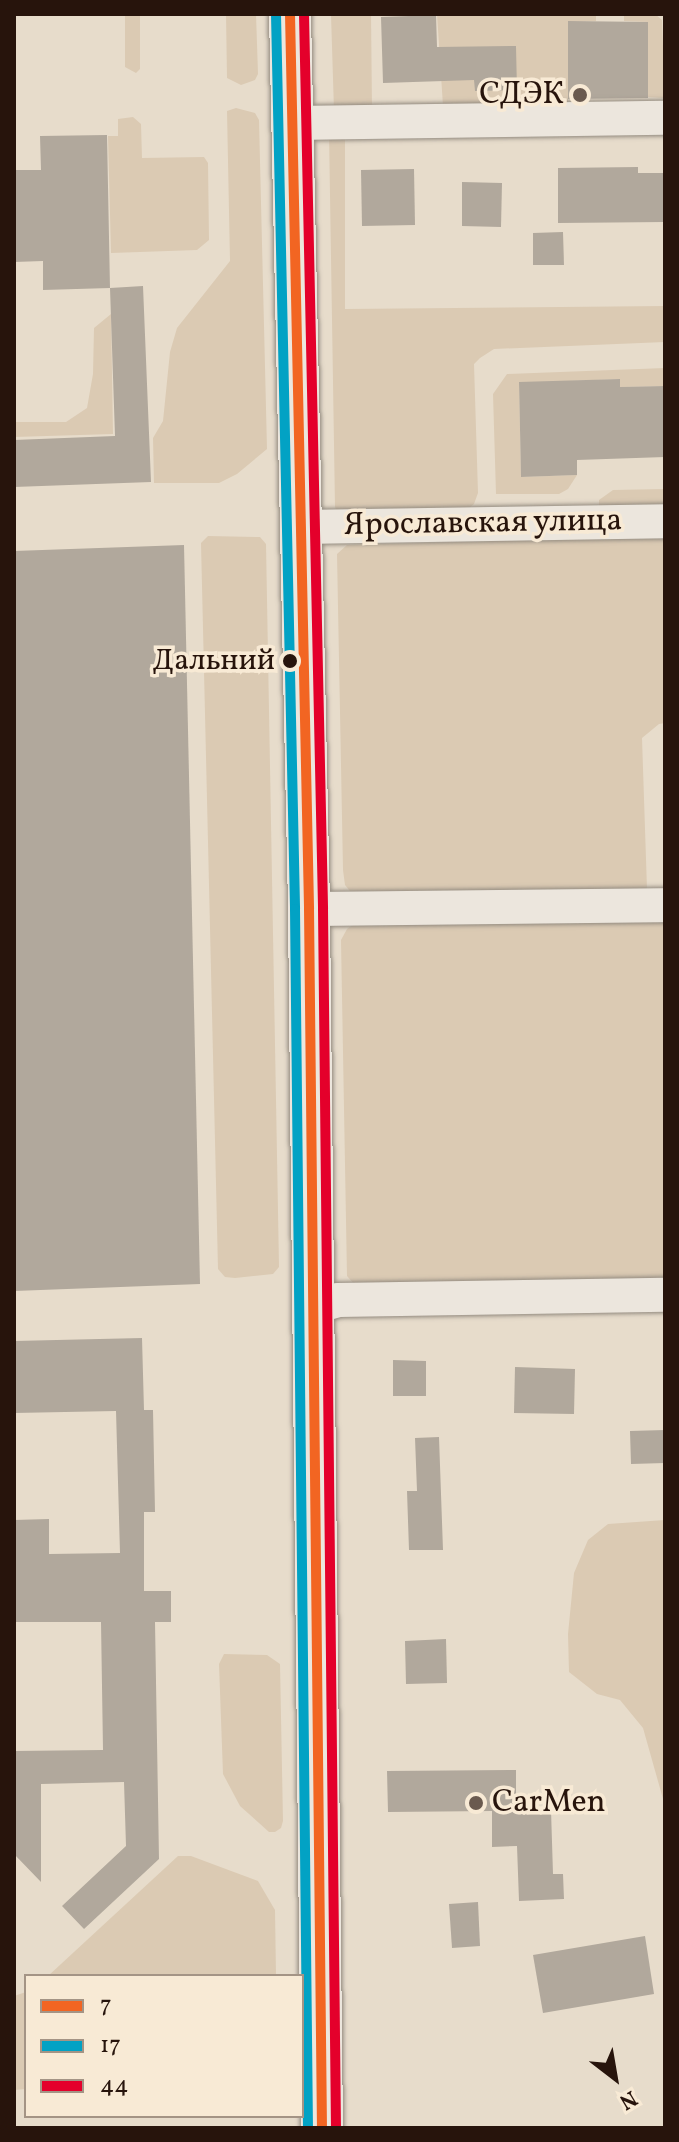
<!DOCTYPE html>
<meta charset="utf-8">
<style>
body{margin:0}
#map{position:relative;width:679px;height:2142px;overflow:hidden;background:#e7dccb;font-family:Vollkorn,serif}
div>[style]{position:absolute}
.green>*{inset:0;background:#dbcab3}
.building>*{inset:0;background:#b1a89c}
.roads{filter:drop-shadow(0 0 2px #938b80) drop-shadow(0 0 2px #938b80)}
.minor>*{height:34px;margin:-17px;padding:0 17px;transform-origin:17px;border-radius:17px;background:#ece6dd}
.tertiary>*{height:42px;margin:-21px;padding:0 21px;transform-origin:21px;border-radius:21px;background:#ece6dd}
.bus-1>*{height:10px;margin:-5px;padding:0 5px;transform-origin:5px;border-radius:5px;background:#f26522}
.bus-2>*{height:10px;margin:-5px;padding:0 5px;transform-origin:5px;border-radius:5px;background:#02a2c4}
.bus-3>*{height:10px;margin:-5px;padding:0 5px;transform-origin:5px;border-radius:5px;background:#e4002b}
.dots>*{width:22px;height:22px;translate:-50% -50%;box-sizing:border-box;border:4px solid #f8ead5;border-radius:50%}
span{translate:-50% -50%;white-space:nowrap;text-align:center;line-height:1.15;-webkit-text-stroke:7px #f8ead5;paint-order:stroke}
.bus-label{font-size:30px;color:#27140c}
.right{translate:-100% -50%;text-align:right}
.poi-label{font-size:32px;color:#27140c}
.left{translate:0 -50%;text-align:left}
.street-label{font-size:32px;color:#27140c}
.frame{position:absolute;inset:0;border:16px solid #27140c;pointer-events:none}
.legend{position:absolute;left:24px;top:1974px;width:280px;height:144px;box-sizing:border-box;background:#f8ead5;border:2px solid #a49485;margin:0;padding:10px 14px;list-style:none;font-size:24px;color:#27140c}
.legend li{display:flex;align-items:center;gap:16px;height:40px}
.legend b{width:40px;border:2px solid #a49485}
.north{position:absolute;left:575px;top:2038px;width:80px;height:80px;-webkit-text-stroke:6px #f8ead5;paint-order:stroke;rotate:149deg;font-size:22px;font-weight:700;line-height:32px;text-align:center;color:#27140c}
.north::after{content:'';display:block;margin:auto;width:28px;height:36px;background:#27140c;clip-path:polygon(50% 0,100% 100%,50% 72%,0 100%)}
</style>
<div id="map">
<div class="green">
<div style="clip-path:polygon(125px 14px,140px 14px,140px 69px,136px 73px,125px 67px)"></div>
<div style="clip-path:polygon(226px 14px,256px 14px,258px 74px,255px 80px,241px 85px,227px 78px)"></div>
<div style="clip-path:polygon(331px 14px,371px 14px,372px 109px,334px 111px)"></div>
<div style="clip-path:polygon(437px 14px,596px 14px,596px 21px,568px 22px,568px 109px,443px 106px)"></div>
<div style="clip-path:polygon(624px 14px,655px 14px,662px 20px,665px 98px,648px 97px,648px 22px,624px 21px)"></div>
<div style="clip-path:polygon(236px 108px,255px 113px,259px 120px,267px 449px,237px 474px,219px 483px,154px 483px,153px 438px,163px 421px,170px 352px,177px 328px,230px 261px,227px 111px)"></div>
<div style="clip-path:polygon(133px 117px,141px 124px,142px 158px,204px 157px,208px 163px,209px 240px,197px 250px,111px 253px,108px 136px,118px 136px,118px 119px)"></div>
<div style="clip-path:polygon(329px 132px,345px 138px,345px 309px,665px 306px,665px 342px,494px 349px,480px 358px,474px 364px,478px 493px,474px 504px,465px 511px,338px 515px,335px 507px)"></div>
<div style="clip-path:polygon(111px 314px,113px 434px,14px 437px,14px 422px,66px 422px,87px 408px,93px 374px,94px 328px)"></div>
<div style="clip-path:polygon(665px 368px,665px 386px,620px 387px,619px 379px,519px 383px,521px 477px,577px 475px,568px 489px,559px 494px,496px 494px,493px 394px,507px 374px)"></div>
<div style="clip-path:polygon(665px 489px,665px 510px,599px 511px,599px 500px,613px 490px)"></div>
<div style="clip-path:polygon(208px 536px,260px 537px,266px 544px,279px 1267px,273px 1274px,235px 1278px,225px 1277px,218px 1269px,201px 543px)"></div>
<div style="clip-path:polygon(665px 536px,665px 723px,659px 724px,642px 738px,647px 889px,354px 896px,345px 885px,343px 870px,337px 554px,347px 545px)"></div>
<div style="clip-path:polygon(665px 919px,665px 1281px,355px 1285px,347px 1276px,341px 940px,347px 929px,358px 921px)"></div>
<div style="clip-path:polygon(665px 1520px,665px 1806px,643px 1728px,620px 1700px,597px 1694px,569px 1672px,568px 1634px,574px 1573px,588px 1540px,608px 1524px)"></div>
<div style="clip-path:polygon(224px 1654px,267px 1655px,280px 1664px,283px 1821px,281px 1828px,275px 1832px,269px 1832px,240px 1806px,223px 1774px,219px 1664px)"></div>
<div style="clip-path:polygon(178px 1856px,191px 1856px,258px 1881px,275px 1910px,276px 1976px,48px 1976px)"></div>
<div style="clip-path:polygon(26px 1992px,26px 2089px,14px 2090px,14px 1996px)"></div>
</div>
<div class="building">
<div style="clip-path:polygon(436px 15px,437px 47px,516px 46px,517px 90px,475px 91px,474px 80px,383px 83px,381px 17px)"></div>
<div style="clip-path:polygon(568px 21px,648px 22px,648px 98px,568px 99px)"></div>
<div style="clip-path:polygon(107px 135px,110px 288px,43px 290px,43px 261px,14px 262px,14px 170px,41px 170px,40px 136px)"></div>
<div style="clip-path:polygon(638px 167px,638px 173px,665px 173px,665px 222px,558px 223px,558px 168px)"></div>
<div style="clip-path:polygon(414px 169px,415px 225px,362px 226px,361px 170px)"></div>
<div style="clip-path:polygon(462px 182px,502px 183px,501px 227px,462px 226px)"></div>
<div style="clip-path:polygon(563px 232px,564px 265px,533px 265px,533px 233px)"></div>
<div style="clip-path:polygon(143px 286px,151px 482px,14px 487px,14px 440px,115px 436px,110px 288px)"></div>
<div style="clip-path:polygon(620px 379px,620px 387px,665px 386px,665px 457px,577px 460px,577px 475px,521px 477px,519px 382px)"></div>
<div style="clip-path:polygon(184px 545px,200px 1284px,14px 1291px,14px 551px)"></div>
<div style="clip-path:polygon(142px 1338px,144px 1410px,153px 1410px,155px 1512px,144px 1512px,144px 1591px,171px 1591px,171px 1622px,155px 1622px,159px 1859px,84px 1929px,62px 1906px,126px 1846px,124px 1782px,41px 1784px,41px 1882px,14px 1854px,14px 1751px,103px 1750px,101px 1622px,14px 1622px,14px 1520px,49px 1519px,49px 1554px,120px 1553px,116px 1411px,14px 1413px,14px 1341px)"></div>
<div style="clip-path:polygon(393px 1360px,426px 1361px,426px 1396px,393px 1396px)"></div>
<div style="clip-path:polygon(515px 1367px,575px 1369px,574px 1414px,514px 1413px)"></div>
<div style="clip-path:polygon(665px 1430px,665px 1463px,631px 1464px,630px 1431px)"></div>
<div style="clip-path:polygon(439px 1437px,443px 1550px,409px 1550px,407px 1491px,417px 1491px,415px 1438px)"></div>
<div style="clip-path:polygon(446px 1639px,447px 1683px,406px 1684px,405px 1641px)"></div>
<div style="clip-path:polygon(516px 1770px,516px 1811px,551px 1810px,553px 1874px,563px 1874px,564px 1899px,519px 1901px,517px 1846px,492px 1847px,492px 1811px,388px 1812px,387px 1771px)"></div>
<div style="clip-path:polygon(478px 1902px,480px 1946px,452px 1948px,449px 1904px)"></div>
<div style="clip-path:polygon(645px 1936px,654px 1994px,543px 2013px,533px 1955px)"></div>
</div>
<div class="roads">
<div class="minor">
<div style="left:293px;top:123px;width:372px;rotate:-0.8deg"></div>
<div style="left:302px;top:527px;width:363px;rotate:-0.9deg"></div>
<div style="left:309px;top:909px;width:356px;rotate:-0.6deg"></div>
<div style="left:314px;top:1307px;width:25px;rotate:-16deg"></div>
<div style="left:338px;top:1300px;width:327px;rotate:-0.9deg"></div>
</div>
<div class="tertiary">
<div style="left:290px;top:14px;width:895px;rotate:88.78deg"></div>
<div style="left:309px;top:909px;width:1219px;rotate:89.39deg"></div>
</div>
</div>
<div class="bus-1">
<div style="left:290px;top:14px;width:895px;rotate:88.78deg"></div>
<div style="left:309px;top:909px;width:1219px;rotate:89.39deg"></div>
</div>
<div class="bus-2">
<div style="left:276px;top:14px;width:895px;rotate:88.78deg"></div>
<div style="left:295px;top:909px;width:1219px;rotate:89.39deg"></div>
</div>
<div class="bus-3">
<div style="left:304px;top:14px;width:895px;rotate:88.78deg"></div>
<div style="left:323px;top:909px;width:1219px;rotate:89.39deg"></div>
</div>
<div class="dots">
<div style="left:580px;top:95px;background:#6a5a4f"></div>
<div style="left:290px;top:661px;background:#27140c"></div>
<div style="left:476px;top:1803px;background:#6a5a4f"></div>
</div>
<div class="bus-label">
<span class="right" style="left:275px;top:661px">Дальний</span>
</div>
<div class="poi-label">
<span class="right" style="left:564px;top:95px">СДЭК</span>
<span class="left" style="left:492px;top:1803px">CarMen</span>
</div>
<div class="street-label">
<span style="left:483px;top:524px;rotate:-1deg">Ярославская улица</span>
</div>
<div class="frame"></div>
<ul class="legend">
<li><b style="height:10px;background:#f26522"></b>7</li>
<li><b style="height:10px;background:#02a2c4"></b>17</li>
<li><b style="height:10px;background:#e4002b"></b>44</li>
</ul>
<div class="north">N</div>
</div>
